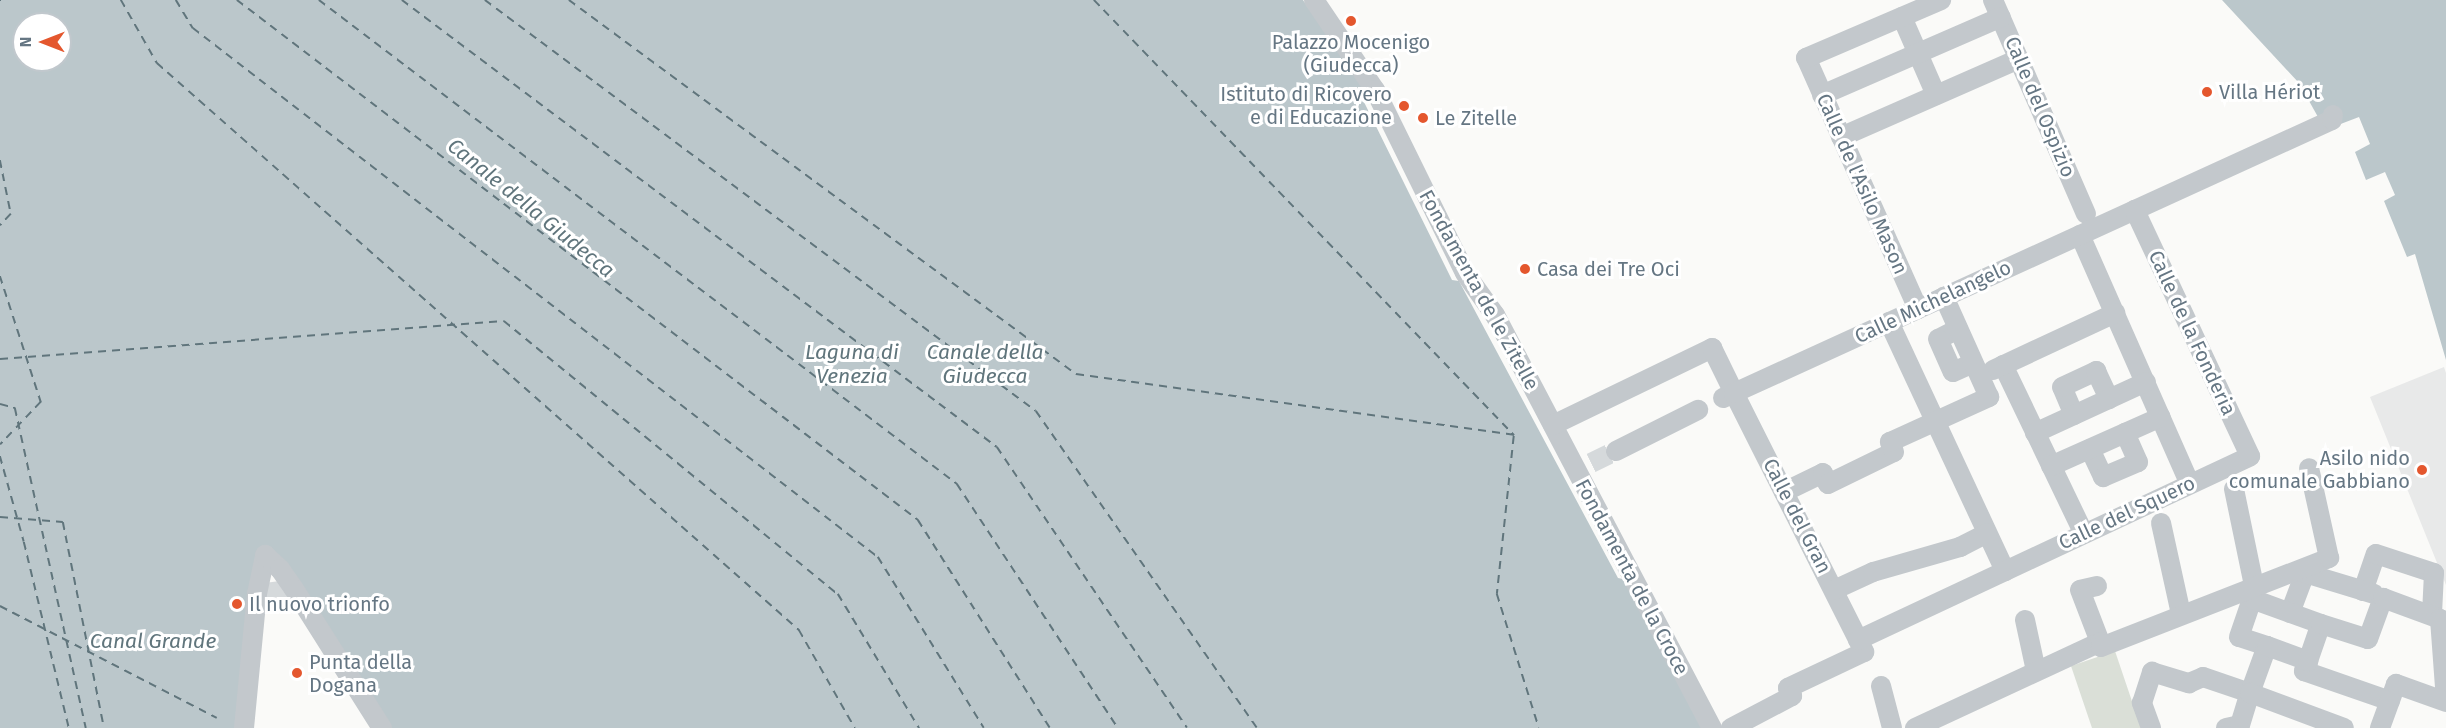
<!DOCTYPE html>
<meta charset="utf-8">
<style>
body{margin:0}
#map{position:relative;width:2446px;height:728px;overflow:hidden;background:#fafaf8;font-family:"Fira Sans",sans-serif}
div>[style]{position:absolute}
.built>*{inset:0;background:#e8e9e9}
.green>*{inset:0;background:#dadfd7}
.water>*{inset:0;background:#bbc7cb}
.ferry>*{height:1.5px;margin-top:-0.75px;transform-origin:0;background:repeating-linear-gradient(90deg,#60757c 0 8px,transparent 0 14px)}
.street-tunnel>*{height:20px;margin-top:-10px;transform-origin:0;background:repeating-linear-gradient(90deg,#d5d9db 0 20px,transparent 0 30px)}
.street>*{height:20px;margin:-10px;padding:0 10px;transform-origin:10px;border-radius:10px;background:#c3c8cc}
.dots>*{width:16px;height:16px;translate:-50% -50%;box-sizing:border-box;border:3px solid #fff;border-radius:50%}
span{translate:-50% -50%;white-space:nowrap;text-align:center;line-height:1.15;-webkit-text-stroke:6px #fff;paint-order:stroke}
.poi-label{font-size:20px;color:#657683}
.left{translate:0 -50%;text-align:left}
.right{translate:-100% -50%;text-align:right}
.street-label{font-size:20px;color:#657683}
.water-label{font-size:21px;color:#60757c;font-style:italic}
.north{position:absolute;left:12px;top:12px;width:60px;height:60px;box-sizing:border-box;background:#fff;border:2px solid #c1c8cd;border-radius:50%;rotate:270deg;font-size:16px;font-weight:700;line-height:24px;text-align:center;color:#657683}
.north::after{content:'';display:block;margin:auto;width:21px;height:27px;background:#e4572e;clip-path:polygon(50% 0,100% 100%,50% 72%,0 100%)}
</style>
<div id="map">
<div class="built">
<div style="clip-path:polygon(2444px 367px,2446px 373px,2446px 585px,2370px 397px)"></div>
</div>
<div class="green">
<div style="clip-path:polygon(2115px 651px,2141px 728px,2092px 728px,2071px 666px)"></div>
</div>
<div class="water">
<div style="clip-path:polygon(evenodd,0 0,1303px 0,1367px 94px,1363px 100px,1452px 280px,1459px 281px,1618px 578px,1628px 580px,1704px 728px,388px 728px,271px 550px,239px 728px,0 728px,0 0,24px 24px,60px 24px,60px 60px,24px 60px,24px 24px)"></div>
<div style="clip-path:polygon(2222px 0,2446px 0,2446px 360px,2415px 254px,2407px 257px,2384px 201px,2395px 195px,2385px 172px,2366px 180px,2355px 152px,2370px 144px,2359px 117px,2338px 125px,2318px 117px,2299px 83px)"></div>
</div>
<div class="ferry">
<div style="left:0;top:0;width:1px"></div>
<div style="left:121px;top:0;width:73px;rotate:60.3deg"></div>
<div style="left:157px;top:63px;width:857px;rotate:41.45deg"></div>
<div style="left:799px;top:630px;width:113px;rotate:60.3deg"></div>
<div style="left:176px;top:0;width:33px;rotate:59deg"></div>
<div style="left:193px;top:28px;width:865px;rotate:37.68deg"></div>
<div style="left:878px;top:557px;width:201px;rotate:58.2deg"></div>
<div style="left:237px;top:0;width:857px;rotate:37.36deg"></div>
<div style="left:918px;top:520px;width:246px;rotate:57.6deg"></div>
<div style="left:319px;top:0;width:801px;rotate:37.18deg"></div>
<div style="left:957px;top:484px;width:292px;rotate:56.6deg"></div>
<div style="left:402px;top:0;width:744px;rotate:36.92deg"></div>
<div style="left:997px;top:447px;width:339px;rotate:55.9deg"></div>
<div style="left:485px;top:0;width:687px;rotate:36.72deg"></div>
<div style="left:1036px;top:411px;width:386px;rotate:55.1deg"></div>
<div style="left:569px;top:0;width:630px;rotate:36.42deg"></div>
<div style="left:1076px;top:374px;width:442px;rotate:7.9deg"></div>
<div style="left:1094px;top:0;width:605px;rotate:46.01deg"></div>
<div style="left:0;top:160px;width:55px;rotate:78.5deg"></div>
<div style="left:11px;top:214px;width:16px;rotate:133deg"></div>
<div style="left:0;top:276px;width:133px;rotate:72deg"></div>
<div style="left:41px;top:402px;width:59px;rotate:133.6deg"></div>
<div style="left:0;top:359px;width:505px;rotate:-4.31deg"></div>
<div style="left:504px;top:321px;width:431px;rotate:39.3deg"></div>
<div style="left:838px;top:594px;width:157px;rotate:58.8deg"></div>
<div style="left:0;top:404px;width:16px;rotate:15deg"></div>
<div style="left:15px;top:408px;width:328px;rotate:77.5deg"></div>
<div style="left:1514px;top:436px;width:159px;rotate:96.1deg"></div>
<div style="left:1497px;top:594px;width:140px;rotate:72.6deg"></div>
<div style="left:0;top:456px;width:89px;rotate:74.4deg"></div>
<div style="left:24px;top:542px;width:191px;rotate:76.4deg"></div>
<div style="left:0;top:517px;width:63px;rotate:4.5deg"></div>
<div style="left:63px;top:522px;width:210px;rotate:78.7deg"></div>
<div style="left:0;top:606px;width:244px;rotate:27.3deg"></div>
</div>
<div class="street-tunnel">
<div style="left:1591px;top:463px;width:28px;rotate:-26deg"></div>
<div style="left:266px;top:593px;width:21px;rotate:-8deg"></div>
</div>
<div class="street">
<div style="left:1314px;top:0;width:109px;rotate:55.9deg"></div>
<div style="left:1375px;top:90px;width:204px;rotate:63.8deg"></div>
<div style="left:1465px;top:273px;width:52px;rotate:54.5deg"></div>
<div style="left:1495px;top:315px;width:467px;rotate:62.3deg"></div>
<div style="left:1993px;top:0;width:233px;rotate:66.5deg"></div>
<div style="left:1902px;top:17px;width:85px;rotate:66.4deg"></div>
<div style="left:1822px;top:95px;width:195px;rotate:-23.5deg"></div>
<div style="left:1841px;top:137px;width:194px;rotate:-23.7deg"></div>
<div style="left:2080px;top:235px;width:272px;rotate:66.2deg"></div>
<div style="left:1918px;top:309px;width:275px;rotate:-114deg"></div>
<div style="left:1806px;top:58px;width:147px;rotate:-23.2deg"></div>
<div style="left:1889px;top:322px;width:275px;rotate:65deg"></div>
<div style="left:1958px;top:329px;width:22px;rotate:153deg"></div>
<div style="left:1938px;top:339px;width:36px;rotate:66deg"></div>
<div style="left:1953px;top:372px;width:22px;rotate:-24deg"></div>
<div style="left:2003px;top:365px;width:187px;rotate:64.4deg"></div>
<div style="left:1993px;top:370px;width:135px;rotate:-25deg"></div>
<div style="left:1723px;top:398px;width:12px;rotate:-24deg"></div>
<div style="left:1734px;top:393px;width:290px;rotate:63.3deg"></div>
<div style="left:1864px;top:652px;width:84px;rotate:154.7deg"></div>
<div style="left:1788px;top:688px;width:9px;rotate:63deg"></div>
<div style="left:1792px;top:696px;width:69px;rotate:152.3deg"></div>
<div style="left:2074px;top:415px;width:30px;rotate:-113deg"></div>
<div style="left:2062px;top:387px;width:38px;rotate:-25deg"></div>
<div style="left:2096px;top:371px;width:31px;rotate:65deg"></div>
<div style="left:1553px;top:425px;width:177px;rotate:-25.8deg"></div>
<div style="left:1712px;top:348px;width:50px;rotate:63.9deg"></div>
<div style="left:1734px;top:393px;width:657px;rotate:-24.54deg"></div>
<div style="left:2332px;top:120px;width:5px;rotate:-79deg"></div>
<div style="left:2035px;top:433px;width:122px;rotate:-24.7deg"></div>
<div style="left:2090px;top:449px;width:31px;rotate:65deg"></div>
<div style="left:2103px;top:477px;width:38px;rotate:-23deg"></div>
<div style="left:2138px;top:462px;width:32px;rotate:-114deg"></div>
<div style="left:1616px;top:451px;width:92px;rotate:-26.6deg"></div>
<div style="left:2051px;top:466px;width:120px;rotate:-24deg"></div>
<div style="left:2234px;top:489px;width:99px;rotate:78.3deg"></div>
<div style="left:1784px;top:492px;width:43px;rotate:-26deg"></div>
<div style="left:1823px;top:473px;width:12px;rotate:66deg"></div>
<div style="left:1828px;top:484px;width:73px;rotate:-25.9deg"></div>
<div style="left:1894px;top:452px;width:11px;rotate:-112deg"></div>
<div style="left:1890px;top:442px;width:109px;rotate:-24.4deg"></div>
<div style="left:1989px;top:397px;width:110px;rotate:-114.2deg"></div>
<div style="left:2161px;top:523px;width:93px;rotate:77.6deg"></div>
<div style="left:2097px;top:586px;width:17px;rotate:167deg"></div>
<div style="left:2080px;top:590px;width:56px;rotate:69deg"></div>
<div style="left:1834px;top:590px;width:43px;rotate:-24.8deg"></div>
<div style="left:1873px;top:572px;width:91px;rotate:-16deg"></div>
<div style="left:1960px;top:547px;width:30px;rotate:-27deg"></div>
<div style="left:2363px;top:591px;width:39px;rotate:-71deg"></div>
<div style="left:2376px;top:554px;width:61px;rotate:18.1deg"></div>
<div style="left:2434px;top:573px;width:41px;rotate:92.8deg"></div>
<div style="left:2290px;top:613px;width:43px;rotate:-69.4deg"></div>
<div style="left:2305px;top:573px;width:72px;rotate:16.9deg"></div>
<div style="left:2025px;top:620px;width:52px;rotate:77.8deg"></div>
<div style="left:1858px;top:640px;width:433px;rotate:-25.1deg"></div>
<div style="left:2250px;top:456px;width:272px;rotate:-115.1deg"></div>
<div style="left:2267px;top:646px;width:29px;rotate:-162deg"></div>
<div style="left:2239px;top:637px;width:40px;rotate:-71.1deg"></div>
<div style="left:2252px;top:599px;width:73px;rotate:19.9deg"></div>
<div style="left:2308px;top:661px;width:11px;rotate:112deg"></div>
<div style="left:2304px;top:671px;width:91px;rotate:19.2deg"></div>
<div style="left:1881px;top:686px;width:43px;rotate:75.3deg"></div>
<div style="left:244px;top:728px;width:135px;rotate:-84.5deg"></div>
<div style="left:257px;top:594px;width:40px;rotate:-78deg"></div>
<div style="left:265px;top:555px;width:21px;rotate:43deg"></div>
<div style="left:280px;top:569px;width:24px;rotate:55deg"></div>
<div style="left:294px;top:589px;width:165px;rotate:57.7deg"></div>
<div style="left:1915px;top:728px;width:204px;rotate:-24.9deg"></div>
<div style="left:2100px;top:642px;width:5px;rotate:79deg"></div>
<div style="left:2101px;top:647px;width:245px;rotate:-21.3deg"></div>
<div style="left:2329px;top:558px;width:92px;rotate:-102.5deg"></div>
<div style="left:2151px;top:728px;width:27px;rotate:-110deg"></div>
<div style="left:2142px;top:703px;width:33px;rotate:-72deg"></div>
<div style="left:2152px;top:672px;width:39px;rotate:17deg"></div>
<div style="left:2189px;top:683px;width:15px;rotate:-23deg"></div>
<div style="left:2203px;top:677px;width:50px;rotate:18.8deg"></div>
<div style="left:2250px;top:693px;width:50px;rotate:-70.1deg"></div>
<div style="left:2267px;top:646px;width:44px;rotate:20.1deg"></div>
<div style="left:2308px;top:661px;width:39px;rotate:-71deg"></div>
<div style="left:2321px;top:624px;width:49px;rotate:17.7deg"></div>
<div style="left:2368px;top:639px;width:44px;rotate:-69.9deg"></div>
<div style="left:2383px;top:598px;width:61px;rotate:20.2deg"></div>
<div style="left:2440px;top:619px;width:82px;rotate:85.8deg"></div>
<div style="left:2226px;top:728px;width:14px;rotate:-12deg"></div>
<div style="left:2240px;top:725px;width:34px;rotate:-73deg"></div>
<div style="left:2250px;top:693px;width:100px;rotate:20.4deg"></div>
<div style="left:2380px;top:728px;width:47px;rotate:-70deg"></div>
<div style="left:2396px;top:684px;width:53px;rotate:19.8deg"></div>
</div>
<div class="dots">
<div style="left:1351px;top:21px;background:#e4572e"></div>
<div style="left:2207px;top:92px;background:#e4572e"></div>
<div style="left:1404px;top:106px;background:#e4572e"></div>
<div style="left:1423px;top:118px;background:#e4572e"></div>
<div style="left:1525px;top:269px;background:#e4572e"></div>
<div style="left:2422px;top:470px;background:#e4572e"></div>
<div style="left:237px;top:604px;background:#e4572e"></div>
<div style="left:297px;top:673px;background:#e4572e"></div>
</div>
<div class="poi-label">
<span style="left:1351px;top:54px">Palazzo Mocenigo<br>(Giudecca)</span>
<span class="left" style="left:2219px;top:92px">Villa Hériot</span>
<span class="right" style="left:1392px;top:106px">Istituto di Ricovero<br>e di Educazione</span>
<span class="left" style="left:1435px;top:118px">Le Zitelle</span>
<span class="left" style="left:1537px;top:269px">Casa dei Tre Oci</span>
<span class="right" style="left:2410px;top:470px">Asilo nido<br>comunale Gabbiano</span>
<span class="left" style="left:249px;top:604px">Il nuovo trionfo</span>
<span class="left" style="left:309px;top:674px">Punta della<br>Dogana</span>
</div>
<div class="street-label">
<span style="left:2040px;top:107px;rotate:67deg">Calle del Ospizio</span>
<span style="left:1862px;top:184px;rotate:66deg">Calle de l'Asilo Mason</span>
<span style="left:1479px;top:290px;rotate:61deg">Fondamenta de le Zitelle</span>
<span style="left:1933px;top:302px;rotate:-25deg">Calle Michelangelo</span>
<span style="left:2192px;top:333px;rotate:65deg">Calle de la Fonderia</span>
<span style="left:2127px;top:513px;rotate:-25deg">Calle del Squero</span>
<span style="left:1797px;top:516px;rotate:63deg">Calle del Gran</span>
<span style="left:1632px;top:577px;rotate:62deg">Fondamenta de la Croce</span>
</div>
<div class="water-label">
<span style="left:531px;top:208px;rotate:39deg">Canale della Giudecca</span>
<span style="left:852px;top:364px">Laguna di<br>Venezia</span>
<span style="left:985px;top:364px">Canale della<br>Giudecca</span>
<span style="left:153px;top:641px">Canal Grande</span>
</div>
<div class="north">N</div>
</div>
